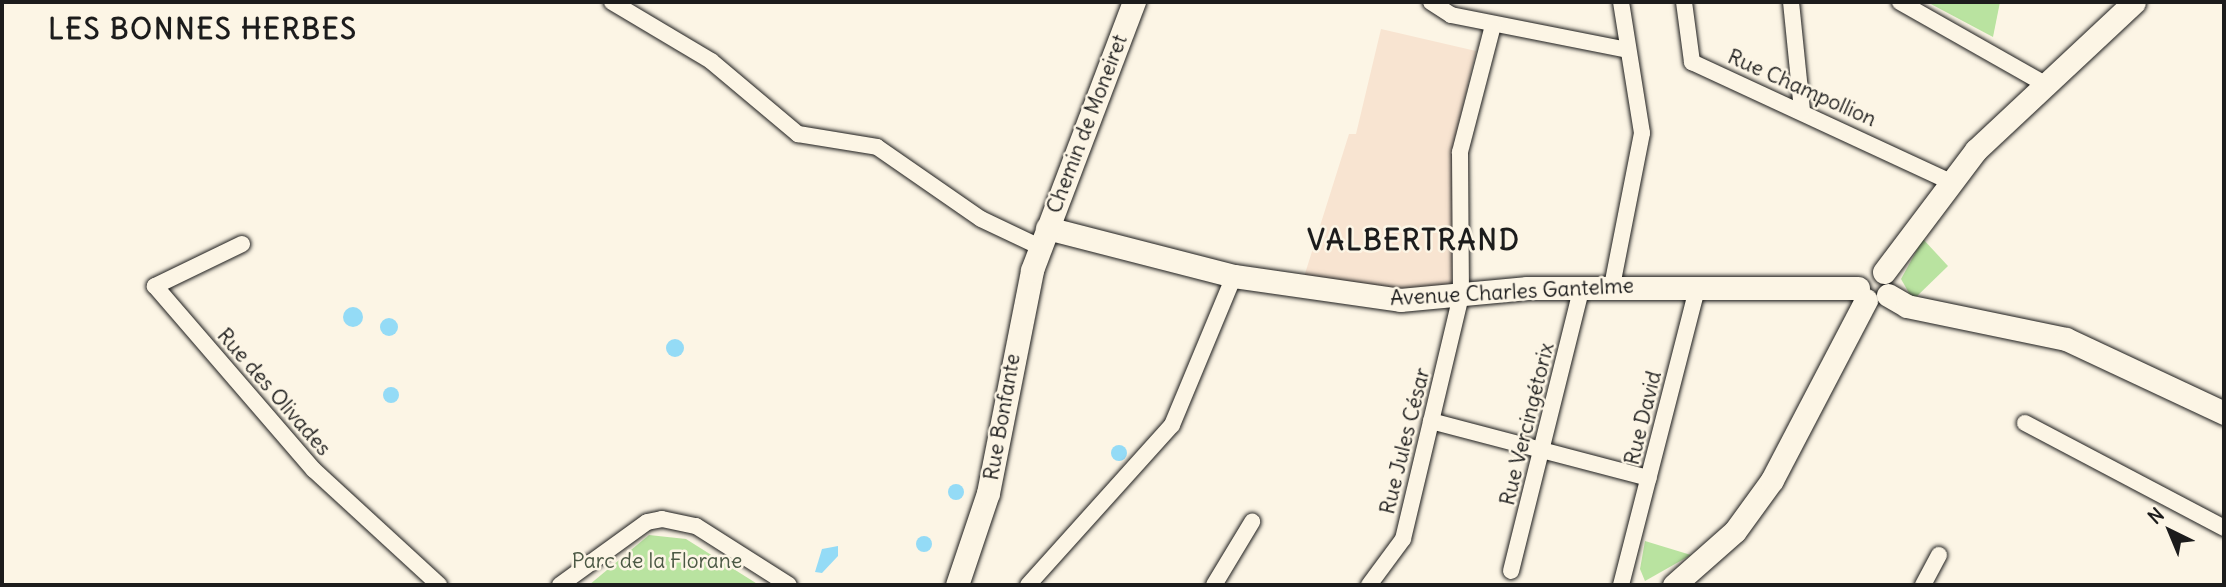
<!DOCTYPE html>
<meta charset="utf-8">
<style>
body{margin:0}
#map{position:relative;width:2226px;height:587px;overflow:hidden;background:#fcf5e5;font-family:Delius,sans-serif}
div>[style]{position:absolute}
.built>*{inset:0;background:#f8e4d1}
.green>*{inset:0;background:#b9e3a0}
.water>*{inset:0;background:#94dbf6}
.round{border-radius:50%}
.roads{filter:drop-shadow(0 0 2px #1c1c1c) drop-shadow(0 0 2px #1c1c1c)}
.street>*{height:16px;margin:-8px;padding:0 8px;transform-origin:8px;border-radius:8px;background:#fcf5e5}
.secondary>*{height:23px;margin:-11.5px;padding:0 11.5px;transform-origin:11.5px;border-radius:11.5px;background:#fcf5e5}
span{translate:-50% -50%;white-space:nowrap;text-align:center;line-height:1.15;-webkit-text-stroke:5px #fcf5e5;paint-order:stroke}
.street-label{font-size:21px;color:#1c1c1c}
.park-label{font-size:21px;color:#4b5844}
.district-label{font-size:28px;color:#1c1c1c;font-weight:700;letter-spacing:2px}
.frame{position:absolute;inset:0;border:4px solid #1c1c1c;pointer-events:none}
.north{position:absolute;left:2135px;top:496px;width:70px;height:70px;-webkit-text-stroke:5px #fcf5e5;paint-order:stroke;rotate:317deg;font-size:19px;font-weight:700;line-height:28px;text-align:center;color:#1c1c1c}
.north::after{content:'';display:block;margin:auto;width:24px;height:32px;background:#1c1c1c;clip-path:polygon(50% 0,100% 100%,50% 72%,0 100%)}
</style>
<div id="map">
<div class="built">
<div style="clip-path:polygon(1381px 29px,1476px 51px,1455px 139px,1452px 282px,1445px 289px,1399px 292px,1303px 280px,1349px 134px,1356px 134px)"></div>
</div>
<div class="green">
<div style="clip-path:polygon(1927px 2px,2000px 2px,1993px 37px)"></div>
<div style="clip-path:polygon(1923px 239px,1948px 266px,1913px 300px,1901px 279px)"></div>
<div style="clip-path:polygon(649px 535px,686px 539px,759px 585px,589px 585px)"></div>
<div style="clip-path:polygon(1645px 541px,1691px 555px,1645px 581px,1640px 569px)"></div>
</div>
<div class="water">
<div class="round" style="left:343px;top:307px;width:20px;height:20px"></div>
<div class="round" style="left:380px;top:318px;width:18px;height:18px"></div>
<div class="round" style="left:666px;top:339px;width:18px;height:18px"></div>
<div class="round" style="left:383px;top:387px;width:16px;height:16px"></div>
<div class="round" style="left:1111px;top:445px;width:16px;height:16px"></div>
<div class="round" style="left:948px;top:484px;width:16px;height:16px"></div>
<div class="round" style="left:916px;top:536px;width:16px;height:16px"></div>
<div style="clip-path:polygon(838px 546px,838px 556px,822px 573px,815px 572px,822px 549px)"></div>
</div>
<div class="roads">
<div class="street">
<div style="left:612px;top:2px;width:115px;rotate:30.8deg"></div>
<div style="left:711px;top:61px;width:114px;rotate:40deg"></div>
<div style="left:798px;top:134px;width:80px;rotate:9.3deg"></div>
<div style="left:877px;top:147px;width:126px;rotate:34.7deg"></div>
<div style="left:981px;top:219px;width:65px;rotate:25.4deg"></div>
<div style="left:1431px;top:2px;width:24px;rotate:33deg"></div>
<div style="left:1451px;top:15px;width:179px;rotate:11.2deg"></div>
<div style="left:1684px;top:2px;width:61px;rotate:82.4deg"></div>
<div style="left:1692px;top:62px;width:282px;rotate:24.9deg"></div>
<div style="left:1791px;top:2px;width:109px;rotate:84.2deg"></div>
<div style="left:1900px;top:2px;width:167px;rotate:29.5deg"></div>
<div style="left:242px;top:244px;width:97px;rotate:154.2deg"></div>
<div style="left:155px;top:286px;width:243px;rotate:49.2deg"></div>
<div style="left:314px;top:470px;width:170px;rotate:42.6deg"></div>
<div style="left:1612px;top:286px;width:156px;rotate:-78.9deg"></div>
<div style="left:1642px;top:133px;width:133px;rotate:-99.1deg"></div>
<div style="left:1431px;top:421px;width:225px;rotate:14.7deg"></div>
<div style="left:2025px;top:423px;width:225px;rotate:27.8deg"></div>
<div style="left:1511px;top:571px;width:293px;rotate:-76deg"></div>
<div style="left:560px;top:585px;width:107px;rotate:-35.9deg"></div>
<div style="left:647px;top:522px;width:15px;rotate:-11deg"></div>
<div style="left:662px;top:519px;width:35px;rotate:12deg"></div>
<div style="left:696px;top:526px;width:110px;rotate:32.4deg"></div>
<div style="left:1028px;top:585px;width:215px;rotate:-48deg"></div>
<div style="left:1172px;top:425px;width:161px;rotate:-67.4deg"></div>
<div style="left:1214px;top:585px;width:74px;rotate:-58.9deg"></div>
<div style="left:1369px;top:585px;width:57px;rotate:-53.5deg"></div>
<div style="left:1403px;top:539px;width:250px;rotate:-76.6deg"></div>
<div style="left:1461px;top:296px;width:144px;rotate:-90.4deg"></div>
<div style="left:1460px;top:152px;width:131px;rotate:-75.4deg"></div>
<div style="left:1621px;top:585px;width:309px;rotate:-75.6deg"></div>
<div style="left:1923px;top:585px;width:34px;rotate:-62deg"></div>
</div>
<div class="secondary">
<div style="left:1047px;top:228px;width:193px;rotate:14.4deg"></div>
<div style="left:1234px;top:276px;width:168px;rotate:8.2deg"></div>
<div style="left:1400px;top:300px;width:128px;rotate:-5.4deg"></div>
<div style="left:1527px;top:288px;width:331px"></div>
<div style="left:1884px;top:272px;width:153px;rotate:-53deg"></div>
<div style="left:1976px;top:150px;width:216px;rotate:-43.1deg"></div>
<div style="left:1888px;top:295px;width:22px;rotate:30deg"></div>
<div style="left:1907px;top:306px;width:162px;rotate:11.7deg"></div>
<div style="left:2066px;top:339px;width:174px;rotate:25.1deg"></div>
<div style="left:957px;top:585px;width:97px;rotate:-71.4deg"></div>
<div style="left:988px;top:493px;width:227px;rotate:-78.8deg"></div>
<div style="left:1032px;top:270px;width:287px;rotate:-69.2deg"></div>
<div style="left:1674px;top:585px;width:81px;rotate:-41.5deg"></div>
<div style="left:1735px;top:531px;width:63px;rotate:-54deg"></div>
<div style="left:1772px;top:480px;width:203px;rotate:-62.4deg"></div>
</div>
</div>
<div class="street-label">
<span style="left:1802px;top:88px;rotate:24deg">Rue Champollion</span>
<span style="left:1087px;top:124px;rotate:-69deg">Chemin de Moneiret</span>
<span style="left:1512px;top:292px;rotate:-3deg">Avenue Charles Gantelme</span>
<span style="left:274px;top:392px;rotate:49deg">Rue des Olivades</span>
<span style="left:1002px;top:417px;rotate:-80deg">Rue Bonfante</span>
<span style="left:1643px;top:418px;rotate:-76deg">Rue David</span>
<span style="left:1527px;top:424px;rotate:-76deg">Rue Vercingétorix</span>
<span style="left:1405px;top:441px;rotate:-76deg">Rue Jules César</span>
</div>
<div class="park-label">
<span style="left:657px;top:561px">Parc de la Florane</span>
</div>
<div class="district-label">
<span style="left:203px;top:29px">LES BONNES HERBES</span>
<span style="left:1414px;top:240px">VALBERTRAND</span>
</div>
<div class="frame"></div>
<div class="north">N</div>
</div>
